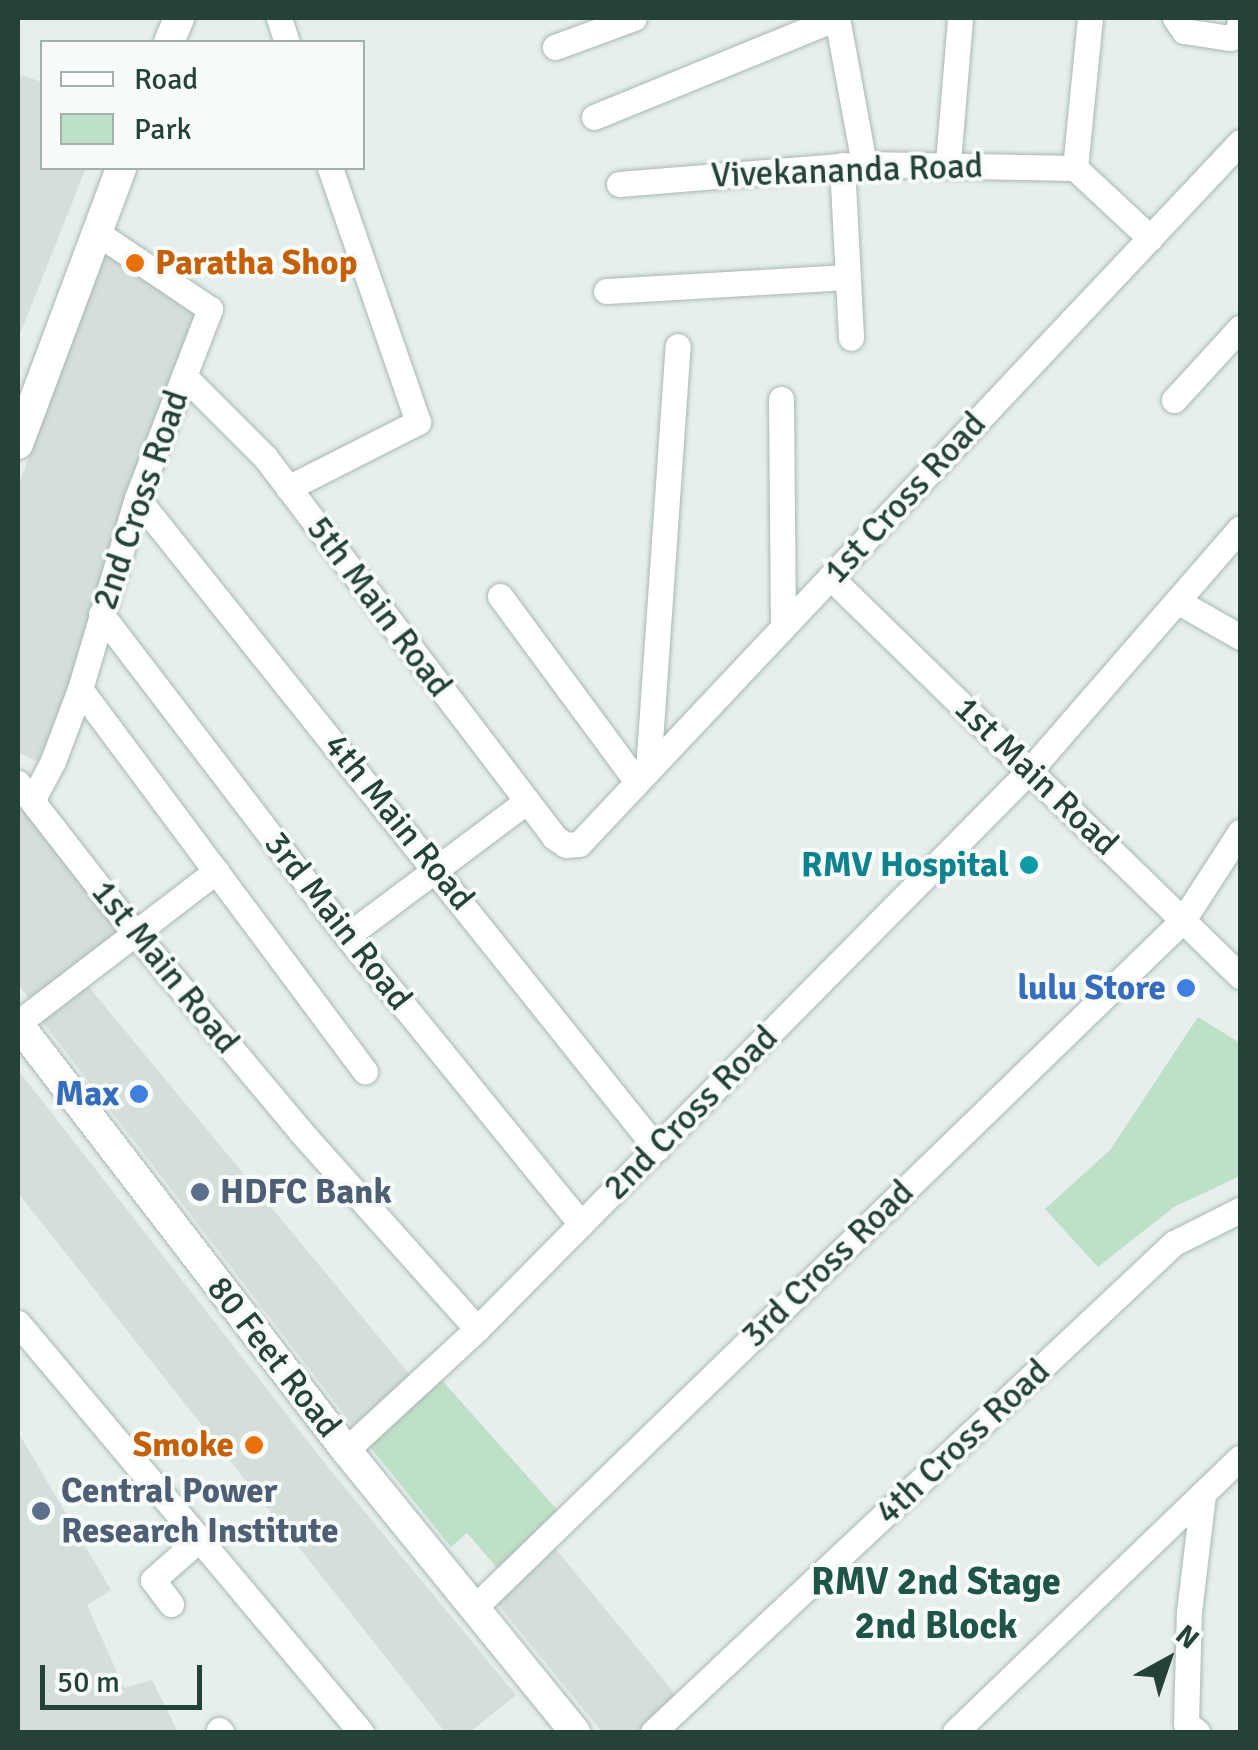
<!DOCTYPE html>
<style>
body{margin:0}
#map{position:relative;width:1258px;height:1750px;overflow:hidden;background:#e6efeb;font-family:Signika,sans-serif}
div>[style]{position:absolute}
.built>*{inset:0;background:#d4dfda}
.green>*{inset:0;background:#bfe0c8}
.roads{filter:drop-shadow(0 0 2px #a8b8b2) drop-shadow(0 0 2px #a8b8b2)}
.street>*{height:25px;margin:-12.5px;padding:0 12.5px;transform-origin:12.5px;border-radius:12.5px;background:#fff}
.secondary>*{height:30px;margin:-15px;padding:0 15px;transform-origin:15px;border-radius:15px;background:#fff}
.dots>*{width:28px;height:28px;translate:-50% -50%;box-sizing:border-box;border:5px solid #f7fbf9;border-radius:50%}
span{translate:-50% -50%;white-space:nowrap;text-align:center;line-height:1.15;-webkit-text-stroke:8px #f7fbf9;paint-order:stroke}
.street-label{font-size:35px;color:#24423a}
.food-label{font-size:35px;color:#c56008;font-weight:700}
.left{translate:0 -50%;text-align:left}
.right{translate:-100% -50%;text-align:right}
.culture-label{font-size:35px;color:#0d838f;font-weight:700}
.shop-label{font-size:35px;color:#366cbe;font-weight:700}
.service-label{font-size:35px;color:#4e5e75;font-weight:700}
.neighbourhood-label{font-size:38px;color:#1f5548;font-weight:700}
.frame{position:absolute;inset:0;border:20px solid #24423a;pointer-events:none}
.legend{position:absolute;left:40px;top:40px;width:325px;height:130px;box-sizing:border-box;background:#f7fbf9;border:2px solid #a3b1ad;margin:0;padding:12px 18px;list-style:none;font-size:30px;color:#24423a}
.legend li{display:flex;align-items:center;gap:20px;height:50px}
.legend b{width:50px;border:2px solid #a3b1ad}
.north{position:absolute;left:1118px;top:1610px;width:100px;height:100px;-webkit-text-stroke:8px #f7fbf9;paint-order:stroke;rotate:40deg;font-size:28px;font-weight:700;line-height:40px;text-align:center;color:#24423a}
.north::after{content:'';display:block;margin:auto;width:35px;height:45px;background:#24423a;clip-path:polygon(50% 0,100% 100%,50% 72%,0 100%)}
.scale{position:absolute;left:40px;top:1665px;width:162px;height:45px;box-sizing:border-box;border:5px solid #24423a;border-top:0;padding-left:12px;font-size:30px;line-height:35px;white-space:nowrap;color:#24423a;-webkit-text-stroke:8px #f7fbf9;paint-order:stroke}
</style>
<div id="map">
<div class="built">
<div style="clip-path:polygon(18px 74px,42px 82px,42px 168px,86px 168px,18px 339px)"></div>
<div style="clip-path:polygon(107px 250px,217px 315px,38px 762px,18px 752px,18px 486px)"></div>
<div style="clip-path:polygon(18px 802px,125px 932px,34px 1005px,18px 984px)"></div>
<div style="clip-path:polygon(83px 980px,411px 1376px,353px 1426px,38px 1016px)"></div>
<div style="clip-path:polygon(18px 1070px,327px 1466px,516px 1695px,470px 1732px,445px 1732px,18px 1193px)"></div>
<div style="clip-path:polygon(18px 1432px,111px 1590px,87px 1605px,124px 1688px,152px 1680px,178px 1732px,18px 1732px)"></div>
<div style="clip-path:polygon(550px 1542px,676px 1695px,637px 1732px,602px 1732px,492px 1597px)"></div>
</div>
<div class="green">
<div style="clip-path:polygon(1198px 1017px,1240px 1043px,1240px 1176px,1174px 1207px,1098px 1267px,1045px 1209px,1110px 1150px)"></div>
<div style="clip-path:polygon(440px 1378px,559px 1512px,498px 1569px,467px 1533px,451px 1547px,367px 1443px)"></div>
</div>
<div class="roads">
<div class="street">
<div style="left:279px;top:18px;width:25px;rotate:72deg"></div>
<div style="left:837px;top:18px;width:148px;rotate:79.5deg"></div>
<div style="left:1175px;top:18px;width:16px;rotate:55deg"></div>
<div style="left:1184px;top:31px;width:47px;rotate:8.7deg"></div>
<div style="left:1230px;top:38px;width:13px;rotate:-45deg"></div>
<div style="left:1239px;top:29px;width:11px;rotate:-85deg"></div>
<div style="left:555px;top:47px;width:84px;rotate:-20.2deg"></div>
<div style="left:594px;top:117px;width:261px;rotate:-22.2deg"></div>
<div style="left:948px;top:162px;width:144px;rotate:-85.2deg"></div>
<div style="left:842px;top:165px;width:173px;rotate:87deg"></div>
<div style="left:1075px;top:168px;width:151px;rotate:-84.3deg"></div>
<div style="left:1075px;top:168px;width:103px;rotate:43deg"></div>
<div style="left:619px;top:184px;width:246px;rotate:-4.7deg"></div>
<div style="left:864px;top:164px;width:211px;rotate:1.1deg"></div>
<div style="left:606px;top:291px;width:242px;rotate:-3.3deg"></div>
<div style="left:184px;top:376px;width:115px;rotate:45deg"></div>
<div style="left:265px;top:457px;width:477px;rotate:52.7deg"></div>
<div style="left:554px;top:837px;width:14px;rotate:34deg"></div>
<div style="left:566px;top:845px;width:13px;rotate:-4deg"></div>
<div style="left:579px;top:844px;width:964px;rotate:-46.72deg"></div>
<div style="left:781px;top:399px;width:228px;rotate:89.5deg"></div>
<div style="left:1174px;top:400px;width:98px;rotate:-47.5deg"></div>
<div style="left:288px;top:488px;width:146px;rotate:-26.9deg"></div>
<div style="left:418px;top:422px;width:269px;rotate:-109.1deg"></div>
<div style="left:137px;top:498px;width:833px;rotate:51.38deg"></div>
<div style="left:830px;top:577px;width:572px;rotate:44.22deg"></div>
<div style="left:500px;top:596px;width:231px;rotate:53.6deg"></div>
<div style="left:1177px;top:601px;width:73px;rotate:29.7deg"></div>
<div style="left:101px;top:614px;width:405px;rotate:52.6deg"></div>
<div style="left:347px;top:936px;width:371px;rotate:50.9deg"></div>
<div style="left:80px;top:689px;width:477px;rotate:53.3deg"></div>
<div style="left:648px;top:770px;width:425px;rotate:-86deg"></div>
<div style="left:18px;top:783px;width:189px;rotate:52.1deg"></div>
<div style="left:134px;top:932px;width:261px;rotate:50.1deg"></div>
<div style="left:301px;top:1132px;width:264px;rotate:48.2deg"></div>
<div style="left:33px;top:799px;width:43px;rotate:-62.2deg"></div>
<div style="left:53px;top:761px;width:77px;rotate:-69.4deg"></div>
<div style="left:80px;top:689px;width:199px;rotate:-73.4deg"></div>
<div style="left:137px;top:498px;width:203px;rotate:-68.9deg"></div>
<div style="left:210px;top:309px;width:138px;rotate:-146deg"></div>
<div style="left:347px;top:936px;width:225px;rotate:-36.9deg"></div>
<div style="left:18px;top:1023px;width:250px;rotate:-37.5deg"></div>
<div style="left:18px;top:1323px;width:534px;rotate:50.02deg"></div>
<div style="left:346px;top:1450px;width:178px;rotate:-42.7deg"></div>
<div style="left:477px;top:1329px;width:786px;rotate:-45.31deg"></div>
<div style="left:1030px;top:770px;width:320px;rotate:-49deg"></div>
<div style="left:171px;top:1604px;width:30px;rotate:-127deg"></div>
<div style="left:153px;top:1580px;width:59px;rotate:-41.6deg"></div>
<div style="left:474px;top:1608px;width:988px;rotate:-44.14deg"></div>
<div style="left:1183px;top:920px;width:105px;rotate:-57.1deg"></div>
<div style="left:219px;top:1730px;width:3px;rotate:45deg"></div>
<div style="left:653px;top:1732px;width:715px;rotate:-43.19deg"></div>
<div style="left:1174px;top:1243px;width:74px;rotate:-26.6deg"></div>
<div style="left:955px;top:1732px;width:395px;rotate:-43.9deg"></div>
<div style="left:1197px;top:1732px;width:14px;rotate:-141deg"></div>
<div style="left:1186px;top:1723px;width:111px;rotate:-88.5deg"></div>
<div style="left:1189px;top:1612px;width:119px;rotate:-83.2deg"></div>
</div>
<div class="secondary">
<div style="left:169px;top:42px;width:26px;rotate:-67deg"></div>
<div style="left:18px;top:444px;width:295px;rotate:-69.5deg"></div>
<div style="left:18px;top:1024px;width:538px;rotate:52.41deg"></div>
<div style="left:346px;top:1450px;width:363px;rotate:50.9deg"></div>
</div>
</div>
<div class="dots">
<div style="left:135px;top:263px;background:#e8710a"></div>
<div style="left:1029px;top:865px;background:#0f9aa8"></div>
<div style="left:1186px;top:988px;background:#3f7fe0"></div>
<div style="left:139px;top:1094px;background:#3f7fe0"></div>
<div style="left:200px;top:1192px;background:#5c6f8a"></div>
<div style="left:254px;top:1445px;background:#e8710a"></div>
<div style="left:41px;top:1511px;background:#5c6f8a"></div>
</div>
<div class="street-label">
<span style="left:847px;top:171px;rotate:-2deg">Vivekananda Road</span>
<span style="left:905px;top:498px;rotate:-47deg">1st Cross Road</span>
<span style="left:141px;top:500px;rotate:-71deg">2nd Cross Road</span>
<span style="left:379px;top:607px;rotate:53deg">5th Main Road</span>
<span style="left:1036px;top:776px;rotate:44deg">1st Main Road</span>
<span style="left:399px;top:822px;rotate:51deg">4th Main Road</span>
<span style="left:338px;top:921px;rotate:52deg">3rd Main Road</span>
<span style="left:165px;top:967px;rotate:51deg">1st Main Road</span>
<span style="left:691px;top:1113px;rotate:-45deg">2nd Cross Road</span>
<span style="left:828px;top:1264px;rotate:-44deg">3rd Cross Road</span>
<span style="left:274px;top:1357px;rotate:52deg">80 Feet Road</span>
<span style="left:963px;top:1442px;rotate:-43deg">4th Cross Road</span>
</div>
<div class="food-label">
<span class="left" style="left:155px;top:263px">Paratha Shop</span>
<span class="right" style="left:234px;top:1445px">Smoke</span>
</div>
<div class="culture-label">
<span class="right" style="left:1009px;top:865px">RMV Hospital</span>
</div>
<div class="shop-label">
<span class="right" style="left:1166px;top:988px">lulu Store</span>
<span class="right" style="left:119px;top:1094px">Max</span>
</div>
<div class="service-label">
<span class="left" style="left:220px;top:1192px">HDFC Bank</span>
<span class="left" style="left:61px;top:1511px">Central Power<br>Research Institute</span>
</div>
<div class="neighbourhood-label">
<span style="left:936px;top:1604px">RMV 2nd Stage<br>2nd Block</span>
</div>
<div class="frame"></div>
<ul class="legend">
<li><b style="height:12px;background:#fff"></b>Road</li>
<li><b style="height:28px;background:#bfe0c8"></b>Park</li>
</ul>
<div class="north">N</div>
<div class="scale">50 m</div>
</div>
